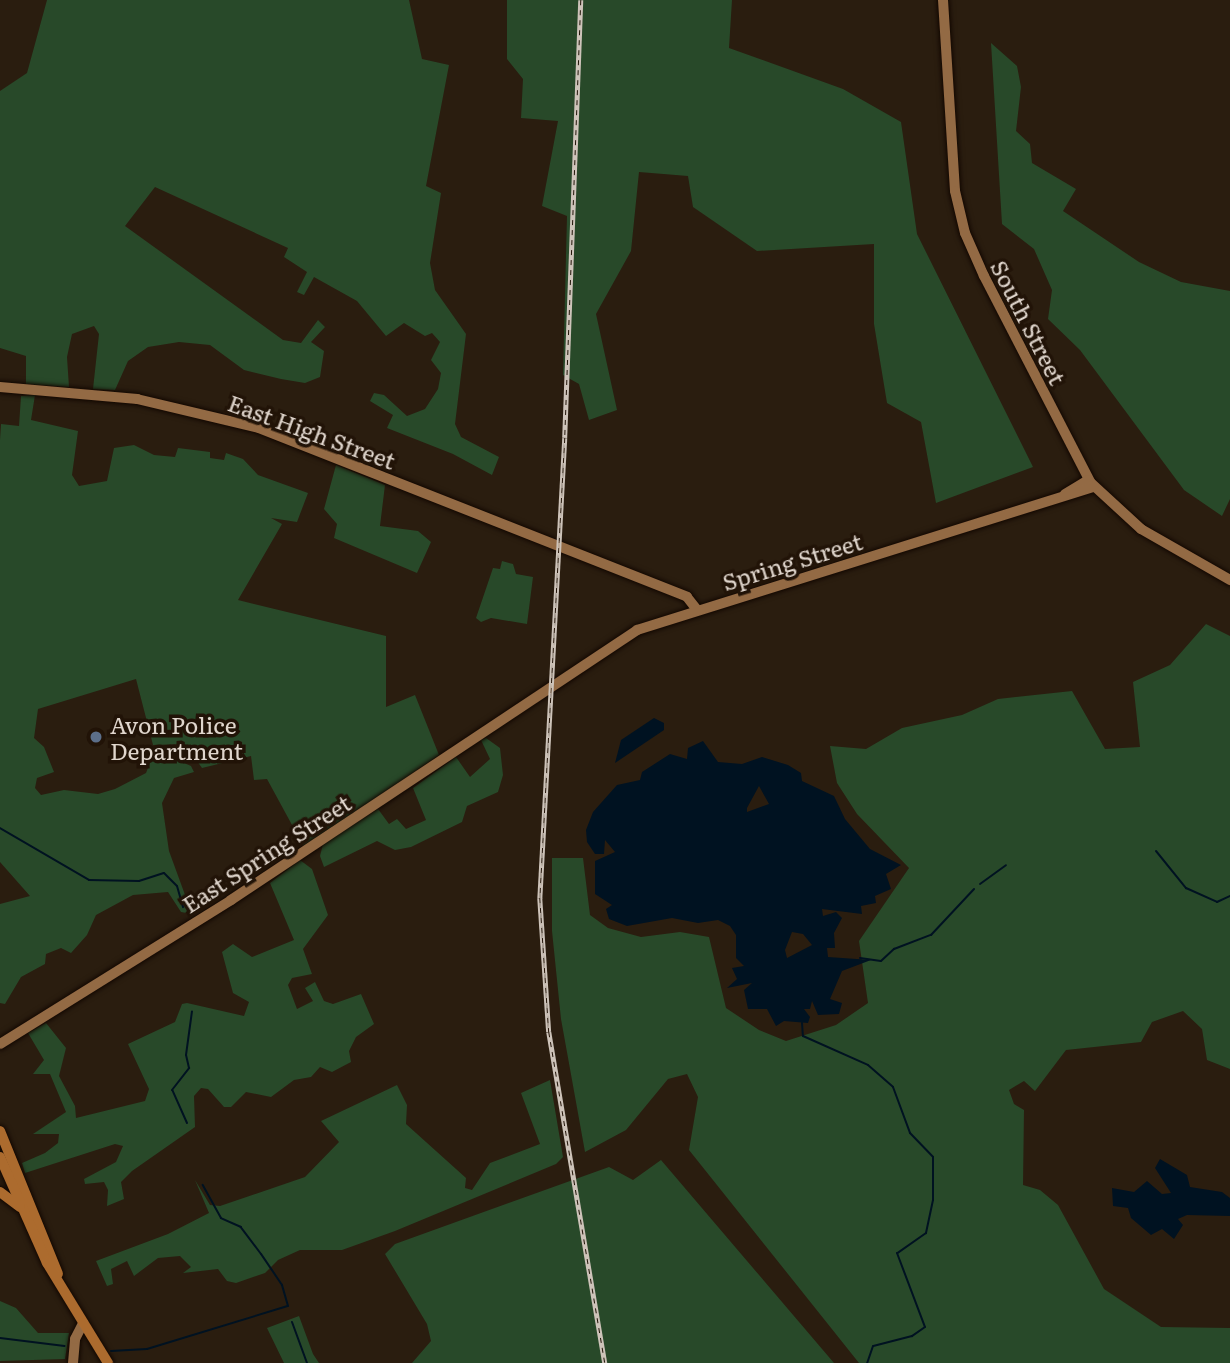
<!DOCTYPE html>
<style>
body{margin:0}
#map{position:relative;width:1230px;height:1363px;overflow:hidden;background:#2a1d0f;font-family:Literata,serif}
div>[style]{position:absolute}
.green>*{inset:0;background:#284929}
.water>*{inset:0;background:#001221}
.stream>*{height:2px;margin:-1px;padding:0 1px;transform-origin:1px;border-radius:1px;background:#001221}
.roads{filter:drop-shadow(0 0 2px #120700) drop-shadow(0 0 2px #120700)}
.secondary>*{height:10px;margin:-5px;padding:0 5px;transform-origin:5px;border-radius:5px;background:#936a44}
.primary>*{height:10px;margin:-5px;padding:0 5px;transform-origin:5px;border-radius:5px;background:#ac6b2e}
.rail>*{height:4.5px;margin-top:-2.25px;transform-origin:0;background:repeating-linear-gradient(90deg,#211307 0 5px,#cdc3b9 0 10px);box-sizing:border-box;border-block:2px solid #cdc3b9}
.dots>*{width:19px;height:19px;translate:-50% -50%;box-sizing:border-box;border:4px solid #211307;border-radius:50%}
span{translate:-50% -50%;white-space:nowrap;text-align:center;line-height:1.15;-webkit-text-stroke:7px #211307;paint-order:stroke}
.street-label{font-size:23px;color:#e0d6cd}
.poi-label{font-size:23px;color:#e0d6cd}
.left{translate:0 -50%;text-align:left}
</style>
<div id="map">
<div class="green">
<div style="clip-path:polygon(47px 0,409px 0,422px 59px,449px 65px,426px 186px,441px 193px,430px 263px,435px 290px,466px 334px,455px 424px,461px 437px,499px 457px,492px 475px,453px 454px,387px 428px,393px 415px,370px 401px,374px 393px,384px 395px,407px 416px,425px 409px,438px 389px,441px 373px,431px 360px,440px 342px,432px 333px,425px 336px,404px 323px,386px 336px,357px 301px,314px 277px,304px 295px,297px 292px,307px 272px,284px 257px,288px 248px,155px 187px,125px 226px,283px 340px,301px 343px,318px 320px,325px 327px,311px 342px,324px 351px,320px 377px,305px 383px,281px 379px,244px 370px,210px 345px,179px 342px,148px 347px,128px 361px,115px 390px,93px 389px,99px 334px,94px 326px,72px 334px,67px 357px,69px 387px,26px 384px,26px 356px,0 348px,0 91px,27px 73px)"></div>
<div style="clip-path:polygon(507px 0,732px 0,729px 48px,843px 89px,901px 122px,917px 234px,1033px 467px,936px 503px,921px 422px,887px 403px,874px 324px,874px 244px,757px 251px,693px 207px,688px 176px,639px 172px,631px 251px,596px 314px,617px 410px,589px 420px,579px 384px,563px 375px,567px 216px,542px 206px,558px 121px,521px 118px,523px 79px,507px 59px)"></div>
<div style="clip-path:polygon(991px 43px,1017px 66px,1021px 87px,1016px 131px,1030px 144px,1032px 163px,1076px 189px,1063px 211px,1139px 262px,1181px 282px,1230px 291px,1230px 499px,1222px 516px,1184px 490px,1080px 350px,1048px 319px,1052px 290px,1034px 249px,1002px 224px)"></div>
<div style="clip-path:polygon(35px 395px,31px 420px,78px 431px,72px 475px,79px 486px,107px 481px,114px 448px,134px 445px,154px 455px,175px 457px,178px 448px,210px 452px,210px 458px,224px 460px,226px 453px,243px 459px,258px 475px,308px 493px,297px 522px,271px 518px,282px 524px,238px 600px,386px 636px,386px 707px,415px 695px,439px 755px,304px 847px,267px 779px,254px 780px,251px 756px,202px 768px,185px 744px,153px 745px,136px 679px,38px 709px,34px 738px,44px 747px,54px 772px,37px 778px,35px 788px,41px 795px,64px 790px,98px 794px,115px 789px,146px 773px,153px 755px,161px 753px,191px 766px,194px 772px,174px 778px,162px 803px,169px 851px,192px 914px,181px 912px,168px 892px,133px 895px,96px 915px,87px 935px,71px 953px,61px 948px,46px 954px,45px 964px,21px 977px,5px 1004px,0 1003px,0 904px,30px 896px,0 862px,0 440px,1px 424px,19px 426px,21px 396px)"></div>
<div style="clip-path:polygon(336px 465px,385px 485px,380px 526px,418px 531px,431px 542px,417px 573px,334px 538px,337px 524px,324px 509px)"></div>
<div style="clip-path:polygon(502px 561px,513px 564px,516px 574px,533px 577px,527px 624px,491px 618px,481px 622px,476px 618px,493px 568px,500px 569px)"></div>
<div style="clip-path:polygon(1206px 624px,1230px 636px,1230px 1069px,1207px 1060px,1202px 1029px,1183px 1011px,1152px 1022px,1141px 1042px,1066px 1050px,1035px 1091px,1024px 1081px,1009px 1090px,1014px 1104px,1024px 1110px,1023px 1185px,1040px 1190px,1058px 1205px,1104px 1289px,1161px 1327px,1230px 1328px,1230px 1363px,859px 1363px,689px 1150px,698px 1097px,687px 1074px,668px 1079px,626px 1130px,585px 1152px,561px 1019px,552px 931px,552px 858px,583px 858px,590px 915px,608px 928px,641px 937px,680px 932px,709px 937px,726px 1008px,759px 1030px,786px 1041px,836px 1025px,868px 1003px,859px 941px,909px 868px,857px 814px,837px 783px,830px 746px,866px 749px,902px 728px,962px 715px,998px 699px,1072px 691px,1105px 749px,1140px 747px,1133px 682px,1170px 665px)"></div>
<div style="clip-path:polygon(486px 738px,500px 748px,503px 775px,498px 792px,467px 806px,462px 822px,411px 847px,395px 850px,377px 841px,324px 867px,320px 856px,323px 844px,378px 809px,389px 824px,397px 819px,406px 829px,426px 820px,413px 788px,456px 757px,470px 777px,490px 759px,481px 740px)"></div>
<div style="clip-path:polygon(300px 860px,312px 869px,328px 915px,303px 949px,312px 974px,292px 978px,288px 985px,297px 1009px,313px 1001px,305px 988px,315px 982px,324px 1001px,333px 1004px,361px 994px,374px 1024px,356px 1037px,349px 1051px,351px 1062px,332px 1072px,320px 1067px,311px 1077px,294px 1080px,271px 1097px,246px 1092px,231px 1107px,224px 1107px,208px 1089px,201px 1088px,194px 1096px,195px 1127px,132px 1171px,121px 1182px,124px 1199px,107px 1206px,108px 1190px,104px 1182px,85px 1184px,84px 1179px,116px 1162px,123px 1146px,115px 1144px,25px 1173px,22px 1163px,45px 1153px,58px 1143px,59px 1134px,33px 1134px,66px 1112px,50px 1074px,33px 1074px,44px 1060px,28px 1033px,46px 1023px,66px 1048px,59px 1076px,75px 1106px,76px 1118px,145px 1101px,149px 1089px,128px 1044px,175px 1022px,182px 1004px,187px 1003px,244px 1016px,249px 1002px,233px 993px,222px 952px,233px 944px,252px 957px,294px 940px,270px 883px)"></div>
<div style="clip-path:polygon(550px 1080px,563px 1157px,556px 1164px,395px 1231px,342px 1250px,300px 1250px,278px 1260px,265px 1273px,236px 1283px,227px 1281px,218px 1269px,183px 1273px,191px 1267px,180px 1256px,158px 1258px,134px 1276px,127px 1261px,111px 1269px,113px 1284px,107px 1286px,96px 1261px,168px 1234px,209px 1213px,195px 1180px,210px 1205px,220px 1206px,305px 1177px,339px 1142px,321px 1121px,397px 1085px,407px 1105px,406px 1124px,466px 1178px,465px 1188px,472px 1190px,490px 1163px,540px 1144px,521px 1093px)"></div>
<div style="clip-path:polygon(661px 1160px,834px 1363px,412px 1363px,431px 1341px,427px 1324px,385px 1254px,395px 1244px,609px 1167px,633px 1180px)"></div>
<div style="clip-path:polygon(0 1301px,16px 1308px,38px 1333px,69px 1333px,65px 1359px,0 1361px)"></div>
<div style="clip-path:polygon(299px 1316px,313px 1354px,319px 1363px,284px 1363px,267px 1328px)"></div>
</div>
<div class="water">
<div style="clip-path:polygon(654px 718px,664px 723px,664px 730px,615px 763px,621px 740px)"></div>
<div style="clip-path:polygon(evenodd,703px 741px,718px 762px,742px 764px,762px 757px,788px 765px,801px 773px,802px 781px,834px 796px,845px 819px,870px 849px,901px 865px,886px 874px,891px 889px,875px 896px,876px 903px,861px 906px,862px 914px,822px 909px,823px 916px,836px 912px,842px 918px,834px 933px,835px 948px,827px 948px,828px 957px,871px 960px,842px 971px,830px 999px,842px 1003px,839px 1014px,818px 1015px,812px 1001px,810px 1009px,804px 1009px,810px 1017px,808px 1023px,784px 1021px,776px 1026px,767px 1009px,748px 1009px,744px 990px,752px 983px,727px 988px,737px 979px,732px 968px,744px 966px,736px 958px,736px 935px,730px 926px,718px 920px,698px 923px,672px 918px,627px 926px,609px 919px,606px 909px,612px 905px,595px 894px,595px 861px,615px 852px,605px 840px,604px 854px,595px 854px,587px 842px,586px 830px,593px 812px,617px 785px,640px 780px,642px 772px,670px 754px,687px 759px,688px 748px,703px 741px,759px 786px,769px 804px,747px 812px,747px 808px,759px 786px,703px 741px,792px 932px,803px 934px,812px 945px,787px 958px,785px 950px,792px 932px)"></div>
<div style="clip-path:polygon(1160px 1159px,1187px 1175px,1190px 1187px,1222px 1192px,1230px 1198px,1230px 1216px,1187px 1215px,1178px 1219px,1183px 1225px,1174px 1239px,1162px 1229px,1151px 1235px,1131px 1218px,1128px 1208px,1113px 1206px,1112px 1188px,1134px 1192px,1147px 1181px,1162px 1194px,1171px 1193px,1155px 1168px)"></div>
</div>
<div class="stream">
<div style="left:0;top:828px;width:103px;rotate:30.3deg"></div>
<div style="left:89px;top:880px;width:50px;rotate:1.1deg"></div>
<div style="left:139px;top:881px;width:26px;rotate:-18deg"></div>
<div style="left:164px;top:873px;width:18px;rotate:45deg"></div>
<div style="left:177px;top:886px;width:22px;rotate:74deg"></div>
<div style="left:1156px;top:851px;width:48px;rotate:51deg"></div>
<div style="left:1186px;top:888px;width:34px;rotate:24deg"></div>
<div style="left:1217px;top:902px;width:14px;rotate:-25deg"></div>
<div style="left:980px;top:884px;width:32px;rotate:-36deg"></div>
<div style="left:860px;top:958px;width:21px;rotate:8deg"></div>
<div style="left:881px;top:961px;width:18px;rotate:-43deg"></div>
<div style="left:894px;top:949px;width:40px;rotate:-21deg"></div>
<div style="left:931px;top:935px;width:63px;rotate:-46.9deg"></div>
<div style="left:802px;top:1023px;width:13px;rotate:86deg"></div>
<div style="left:803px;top:1036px;width:71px;rotate:24deg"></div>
<div style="left:868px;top:1065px;width:33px;rotate:41deg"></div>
<div style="left:893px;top:1087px;width:49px;rotate:69.7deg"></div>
<div style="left:910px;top:1133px;width:33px;rotate:46deg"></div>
<div style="left:933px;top:1157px;width:43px;rotate:90deg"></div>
<div style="left:933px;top:1200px;width:34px;rotate:102deg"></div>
<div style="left:926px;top:1233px;width:35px;rotate:145deg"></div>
<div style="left:897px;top:1253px;width:79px;rotate:69.3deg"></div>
<div style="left:925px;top:1327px;width:16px;rotate:145deg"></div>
<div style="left:912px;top:1336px;width:40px;rotate:165.6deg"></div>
<div style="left:873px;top:1346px;width:18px;rotate:109deg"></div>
<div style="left:187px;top:1123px;width:36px;rotate:-114deg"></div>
<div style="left:172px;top:1090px;width:28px;rotate:-52deg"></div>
<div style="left:189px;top:1068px;width:13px;rotate:-103deg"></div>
<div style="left:186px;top:1055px;width:44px;rotate:-82.2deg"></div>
<div style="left:292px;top:1322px;width:44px;rotate:69.9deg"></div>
<div style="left:0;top:1338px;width:65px;rotate:7deg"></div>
<div style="left:111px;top:1351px;width:36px;rotate:-3deg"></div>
<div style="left:147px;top:1349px;width:147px;rotate:-17deg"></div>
<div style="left:288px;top:1306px;width:22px;rotate:-106deg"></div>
<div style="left:282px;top:1285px;width:37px;rotate:-124deg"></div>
<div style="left:261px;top:1254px;width:34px;rotate:-127deg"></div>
<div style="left:241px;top:1227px;width:22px;rotate:-156deg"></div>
<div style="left:221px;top:1218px;width:38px;rotate:-119deg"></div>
</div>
<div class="roads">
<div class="secondary">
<div style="left:943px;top:0;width:191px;rotate:86.4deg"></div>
<div style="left:955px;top:191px;width:43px;rotate:76.6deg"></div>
<div style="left:965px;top:233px;width:47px;rotate:66.2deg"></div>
<div style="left:984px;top:276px;width:233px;rotate:62.7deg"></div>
<div style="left:1091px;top:483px;width:68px;rotate:42.6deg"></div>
<div style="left:1141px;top:529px;width:103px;rotate:29.8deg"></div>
<div style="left:0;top:387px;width:138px;rotate:5deg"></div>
<div style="left:137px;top:399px;width:125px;rotate:13.4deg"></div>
<div style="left:259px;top:428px;width:460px;rotate:21.5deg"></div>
<div style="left:687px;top:597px;width:16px;rotate:52deg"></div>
<div style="left:1065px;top:494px;width:27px;rotate:-31deg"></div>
<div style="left:0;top:1044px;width:272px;rotate:-31.9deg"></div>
<div style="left:231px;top:900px;width:488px;rotate:-33.6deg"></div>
<div style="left:637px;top:630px;width:479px;rotate:-17.4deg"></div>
<div style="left:73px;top:1363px;width:24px;rotate:-85deg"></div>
<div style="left:75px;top:1339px;width:18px;rotate:-63deg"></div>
</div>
<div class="primary">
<div style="left:0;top:1131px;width:154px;rotate:67.9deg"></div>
<div style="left:0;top:1157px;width:116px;rotate:66.1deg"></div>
<div style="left:47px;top:1263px;width:117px;rotate:58.6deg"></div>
<div style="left:0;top:1192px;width:25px;rotate:37deg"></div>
</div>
</div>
<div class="rail">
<div style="left:581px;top:0;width:438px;rotate:92.1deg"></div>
<div style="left:565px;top:438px;width:461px;rotate:93.1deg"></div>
<div style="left:540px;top:898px;width:134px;rotate:86.2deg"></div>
<div style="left:549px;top:1032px;width:336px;rotate:80.4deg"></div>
</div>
<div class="dots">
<div style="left:96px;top:737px;background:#5c6f8a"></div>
</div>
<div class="street-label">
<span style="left:1029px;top:322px;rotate:63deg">South Street</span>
<span style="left:312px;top:431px;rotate:20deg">East High Street</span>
<span style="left:792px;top:561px;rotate:-17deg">Spring Street</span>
<span style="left:266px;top:853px;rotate:-33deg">East Spring Street</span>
</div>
<div class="poi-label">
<span class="left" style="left:110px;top:737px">Avon Police<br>Department</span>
</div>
</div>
